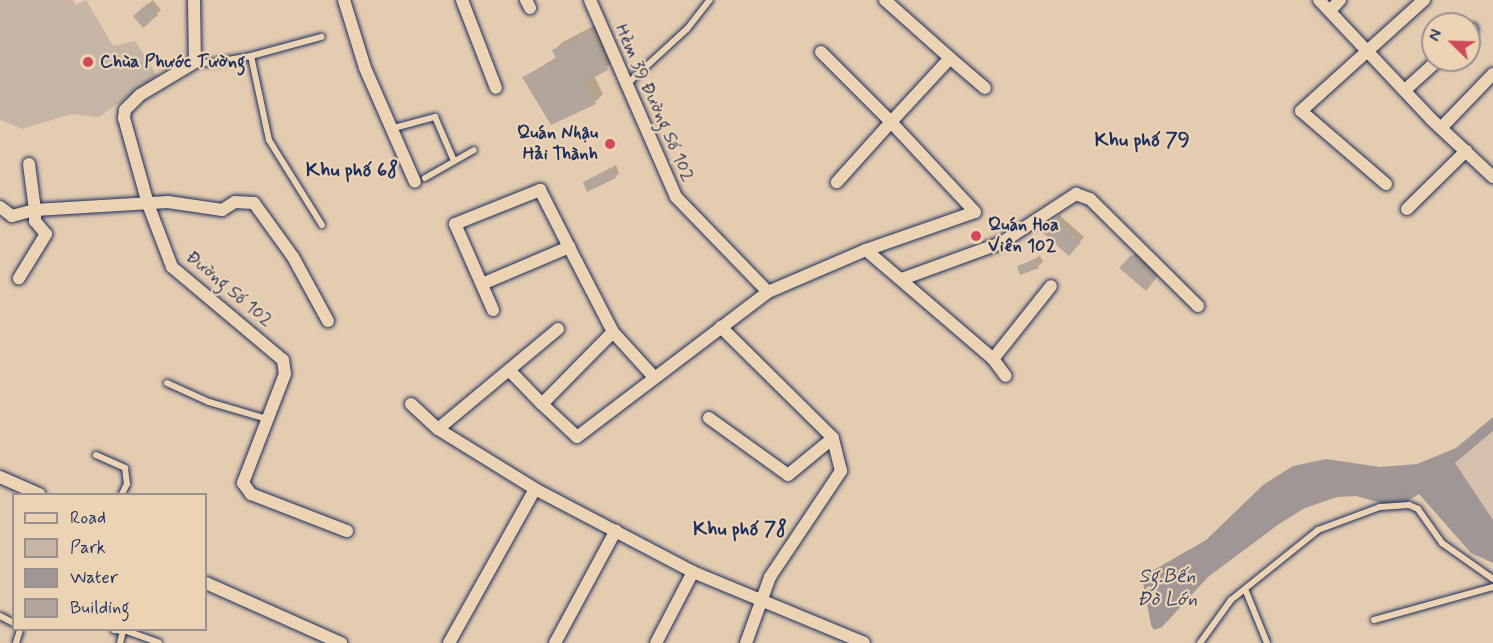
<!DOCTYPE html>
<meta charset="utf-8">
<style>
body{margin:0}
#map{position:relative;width:1493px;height:643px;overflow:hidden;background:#e4ccb1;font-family:Mynerve,sans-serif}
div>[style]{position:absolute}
.built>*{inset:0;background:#d5c0ab}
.green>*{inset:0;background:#c6b5a5}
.water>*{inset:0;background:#9f9695}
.shadow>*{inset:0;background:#0003}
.building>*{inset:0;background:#b1a59c}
.roads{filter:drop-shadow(0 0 2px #1b2f5e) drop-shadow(0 0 2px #1b2f5e)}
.service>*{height:6px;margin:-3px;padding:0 3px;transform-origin:3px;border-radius:3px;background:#ecd3b4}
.minor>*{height:12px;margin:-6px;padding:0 6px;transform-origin:6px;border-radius:6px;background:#ecd3b4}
.dots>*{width:16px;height:16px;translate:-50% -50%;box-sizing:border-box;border:3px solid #ecd3b4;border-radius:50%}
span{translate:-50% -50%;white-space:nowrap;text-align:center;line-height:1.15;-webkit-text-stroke:4.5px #ecd3b4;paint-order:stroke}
.poi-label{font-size:18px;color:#1b2f5e;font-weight:700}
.left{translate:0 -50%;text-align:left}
.right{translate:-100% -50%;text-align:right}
.street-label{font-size:18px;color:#1b2f5e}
.neighbourhood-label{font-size:20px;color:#1b2f5e;font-weight:700}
.water-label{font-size:20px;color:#354469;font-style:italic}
.legend{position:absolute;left:12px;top:493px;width:195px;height:138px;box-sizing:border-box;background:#ecd3b4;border:2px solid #989192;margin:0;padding:8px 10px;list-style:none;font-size:18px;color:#1b2f5e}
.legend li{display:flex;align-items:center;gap:12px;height:30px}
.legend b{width:30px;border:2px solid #989192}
.north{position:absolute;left:1421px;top:12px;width:60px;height:60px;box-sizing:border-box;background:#ecd3b4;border:2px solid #989192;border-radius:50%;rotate:293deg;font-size:16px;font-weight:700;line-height:24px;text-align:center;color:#1b2f5e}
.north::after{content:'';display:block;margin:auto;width:21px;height:27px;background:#d1495b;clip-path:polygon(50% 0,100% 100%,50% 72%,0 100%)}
</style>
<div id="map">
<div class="built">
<div style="clip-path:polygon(1493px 431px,1493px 520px,1455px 463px)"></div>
</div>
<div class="green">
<div style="clip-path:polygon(0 0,73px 0,76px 5px,86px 0,113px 46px,135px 41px,157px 76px,99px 117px,71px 114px,23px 129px,0 120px)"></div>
</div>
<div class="water">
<div style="clip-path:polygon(1493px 417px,1493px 431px,1455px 463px,1493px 520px,1493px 563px,1471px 553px,1419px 494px,1403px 504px,1388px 505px,1356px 496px,1337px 497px,1305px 508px,1279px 524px,1208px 577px,1162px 627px,1154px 630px,1151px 625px,1143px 583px,1147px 574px,1206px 540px,1263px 485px,1293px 466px,1326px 459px,1380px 467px,1417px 464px,1456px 448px)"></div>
</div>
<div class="shadow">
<div style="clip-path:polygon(153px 0,161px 10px,157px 14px,139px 12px)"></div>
<div style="clip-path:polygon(597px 24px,615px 61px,594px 76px,603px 94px,595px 102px,524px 77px,557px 57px,554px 50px,563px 42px)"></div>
<div style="clip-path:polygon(616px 165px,619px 173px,615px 177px,584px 182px)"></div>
<div style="clip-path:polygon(1059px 215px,1084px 237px,1069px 254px,1044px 232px)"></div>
<div style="clip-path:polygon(1136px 252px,1160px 273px,1150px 285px,1132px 256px)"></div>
<div style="clip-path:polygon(1040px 256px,1043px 262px,1038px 266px,1018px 267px)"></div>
</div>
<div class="building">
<div style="clip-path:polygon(148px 3px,158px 15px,143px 28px,133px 16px)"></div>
<div style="clip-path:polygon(589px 32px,608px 70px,585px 82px,596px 104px,551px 125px,522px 77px,557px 60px,552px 50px)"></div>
<div style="clip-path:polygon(611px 168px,616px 178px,587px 192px,583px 182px)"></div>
<div style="clip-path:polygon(1054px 218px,1081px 242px,1069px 256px,1042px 232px)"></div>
<div style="clip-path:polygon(1131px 255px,1157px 277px,1146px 291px,1119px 268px)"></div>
<div style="clip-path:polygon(1036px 259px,1039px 268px,1020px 275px,1017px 266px)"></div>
</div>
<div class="roads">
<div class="service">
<div style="left:251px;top:56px;width:73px;rotate:-15.2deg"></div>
<div style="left:195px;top:62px;width:15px;rotate:4deg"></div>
<div style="left:210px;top:63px;width:42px;rotate:-9.7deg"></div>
<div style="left:251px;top:56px;width:86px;rotate:77.9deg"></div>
<div style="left:269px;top:140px;width:100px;rotate:58.1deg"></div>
<div style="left:626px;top:85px;width:83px;rotate:-42.6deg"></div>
<div style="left:687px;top:29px;width:37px;rotate:-52deg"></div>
<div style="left:390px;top:129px;width:47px;rotate:-14.9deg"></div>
<div style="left:435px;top:117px;width:48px;rotate:66.6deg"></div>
<div style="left:425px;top:178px;width:56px;rotate:-29.7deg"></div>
<div style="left:167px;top:383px;width:46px;rotate:24.3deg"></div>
<div style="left:209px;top:402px;width:60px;rotate:16.3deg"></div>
<div style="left:96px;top:455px;width:32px;rotate:24deg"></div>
<div style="left:125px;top:468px;width:16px;rotate:83deg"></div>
<div style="left:127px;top:484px;width:11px;rotate:117deg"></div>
<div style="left:1245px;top:589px;width:58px;rotate:67.8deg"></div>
<div style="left:0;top:616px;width:16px;rotate:27deg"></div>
<div style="left:1374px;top:620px;width:123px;rotate:-15.5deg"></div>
<div style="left:114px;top:630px;width:9px;rotate:6deg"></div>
<div style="left:123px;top:631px;width:12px;rotate:104deg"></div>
<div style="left:124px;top:630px;width:37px;rotate:20deg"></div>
<div style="left:16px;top:643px;width:14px;rotate:-73deg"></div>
<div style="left:1200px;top:643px;width:53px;rotate:-54.2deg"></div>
<div style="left:1231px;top:600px;width:112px;rotate:-38.8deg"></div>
<div style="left:1318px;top:530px;width:66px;rotate:-20.4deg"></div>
<div style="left:1380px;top:507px;width:29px;rotate:-4deg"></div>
<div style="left:1409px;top:505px;width:10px;rotate:24deg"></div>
<div style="left:1418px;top:509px;width:42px;rotate:54.8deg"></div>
<div style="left:1442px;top:543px;width:62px;rotate:35.2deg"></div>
</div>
<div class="minor">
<div style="left:194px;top:0;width:62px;rotate:89.1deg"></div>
<div style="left:195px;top:62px;width:64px;rotate:149deg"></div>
<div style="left:140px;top:95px;width:21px;rotate:135deg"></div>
<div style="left:125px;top:110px;width:8px;rotate:97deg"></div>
<div style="left:124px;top:118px;width:89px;rotate:74.4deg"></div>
<div style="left:148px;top:204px;width:67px;rotate:69.1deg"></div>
<div style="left:172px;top:267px;width:145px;rotate:40deg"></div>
<div style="left:283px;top:360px;width:14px;rotate:82deg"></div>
<div style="left:285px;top:374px;width:117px;rotate:111.1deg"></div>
<div style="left:243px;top:483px;width:14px;rotate:54deg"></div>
<div style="left:251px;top:494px;width:103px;rotate:21.1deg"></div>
<div style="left:344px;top:0;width:71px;rotate:72.8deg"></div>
<div style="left:365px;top:68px;width:124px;rotate:66.3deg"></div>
<div style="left:462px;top:0;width:94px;rotate:68.9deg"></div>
<div style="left:526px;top:0;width:9px;rotate:63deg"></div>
<div style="left:590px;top:0;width:215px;rotate:66.4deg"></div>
<div style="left:676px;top:197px;width:132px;rotate:45.9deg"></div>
<div style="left:1319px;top:0;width:163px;rotate:46.7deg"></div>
<div style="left:1431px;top:119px;width:85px;rotate:43.1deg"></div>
<div style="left:1330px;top:11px;width:15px;rotate:-48deg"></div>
<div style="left:1469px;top:32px;width:4px;rotate:-45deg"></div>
<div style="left:821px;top:52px;width:99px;rotate:45deg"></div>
<div style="left:891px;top:122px;width:81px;rotate:132deg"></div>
<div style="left:950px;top:58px;width:46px;rotate:40.6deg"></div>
<div style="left:1405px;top:90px;width:45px;rotate:-42.3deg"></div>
<div style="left:1441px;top:128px;width:75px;rotate:-46.1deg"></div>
<div style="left:29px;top:164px;width:46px;rotate:82.6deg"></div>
<div style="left:35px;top:210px;width:133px;rotate:-3.4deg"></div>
<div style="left:168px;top:202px;width:55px;rotate:8.4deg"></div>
<div style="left:222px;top:210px;width:15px;rotate:-32deg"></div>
<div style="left:235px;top:202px;width:19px;rotate:3deg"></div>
<div style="left:254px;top:203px;width:67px;rotate:54.2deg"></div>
<div style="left:293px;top:257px;width:73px;rotate:61.3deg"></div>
<div style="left:1386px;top:184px;width:112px;rotate:-139.3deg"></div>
<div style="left:1301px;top:111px;width:166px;rotate:-42.1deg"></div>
<div style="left:0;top:207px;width:15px;rotate:37deg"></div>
<div style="left:12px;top:216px;width:24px;rotate:-15deg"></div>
<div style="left:35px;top:210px;width:11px;rotate:90deg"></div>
<div style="left:35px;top:221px;width:17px;rotate:50deg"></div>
<div style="left:46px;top:234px;width:52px;rotate:121.5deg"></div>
<div style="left:1407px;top:209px;width:83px;rotate:-44.5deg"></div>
<div style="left:866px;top:250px;width:167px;rotate:40.6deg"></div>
<div style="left:993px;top:359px;width:21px;rotate:53deg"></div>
<div style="left:902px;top:279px;width:105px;rotate:-20deg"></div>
<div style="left:1001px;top:243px;width:90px;rotate:-33.2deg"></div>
<div style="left:1076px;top:194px;width:15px;rotate:20deg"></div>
<div style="left:1090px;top:199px;width:152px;rotate:44.7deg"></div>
<div style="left:482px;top:284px;width:95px;rotate:-23deg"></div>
<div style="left:569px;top:247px;width:96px;rotate:62.6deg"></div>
<div style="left:493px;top:310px;width:94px;rotate:-113.8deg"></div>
<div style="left:455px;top:224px;width:92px;rotate:-21.8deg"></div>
<div style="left:540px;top:190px;width:64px;rotate:63deg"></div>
<div style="left:558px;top:329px;width:156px;rotate:140.2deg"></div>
<div style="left:438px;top:429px;width:114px;rotate:31.7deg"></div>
<div style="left:535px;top:489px;width:178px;rotate:27.7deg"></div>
<div style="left:693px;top:572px;width:185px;rotate:22.5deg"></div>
<div style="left:993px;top:359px;width:93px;rotate:-51.5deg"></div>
<div style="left:509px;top:370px;width:47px;rotate:45.9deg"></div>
<div style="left:542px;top:404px;width:101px;rotate:-45.4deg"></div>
<div style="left:613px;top:332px;width:61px;rotate:47.7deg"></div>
<div style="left:411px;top:404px;width:37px;rotate:43deg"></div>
<div style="left:542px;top:404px;width:48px;rotate:43.3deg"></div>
<div style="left:577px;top:437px;width:240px;rotate:-37.2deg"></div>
<div style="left:768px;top:292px;width:107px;rotate:-23.2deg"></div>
<div style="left:866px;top:250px;width:115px;rotate:-19.2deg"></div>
<div style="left:975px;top:212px;width:123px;rotate:-133deg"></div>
<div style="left:891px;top:122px;width:87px;rotate:-47.3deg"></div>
<div style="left:950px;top:58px;width:87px;rotate:-138.3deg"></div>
<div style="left:709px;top:418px;width:97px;rotate:35.8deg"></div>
<div style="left:788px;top:475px;width:58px;rotate:-39.4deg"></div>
<div style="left:833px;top:438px;width:158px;rotate:-135.3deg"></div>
<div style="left:0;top:477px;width:43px;rotate:23.6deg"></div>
<div style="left:206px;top:583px;width:148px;rotate:24deg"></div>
<div style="left:449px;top:643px;width:176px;rotate:-60.8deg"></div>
<div style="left:555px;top:643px;width:128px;rotate:-61.6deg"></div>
<div style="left:656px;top:643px;width:80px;rotate:-62.5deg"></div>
<div style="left:746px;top:643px;width:70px;rotate:-70deg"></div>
<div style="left:770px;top:577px;width:128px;rotate:-56.2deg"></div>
<div style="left:841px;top:471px;width:34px;rotate:-104deg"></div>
</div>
</div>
<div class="dots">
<div style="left:88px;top:62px;background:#d1495b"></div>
<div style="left:610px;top:144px;background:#d1495b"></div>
<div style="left:976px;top:236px;background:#d1495b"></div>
</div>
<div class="poi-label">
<span class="left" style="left:100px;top:62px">Chùa Phước Tường</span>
<span class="right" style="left:598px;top:144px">Quán Nhậu<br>Hải Thành</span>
<span class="left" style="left:988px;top:236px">Quán Hoa<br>Viên 102</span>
</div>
<div class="street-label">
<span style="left:654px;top:103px;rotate:66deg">Hẻm 39 Đường Số 102</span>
<span style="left:229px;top:289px;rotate:40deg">Đường Số 102</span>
</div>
<div class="neighbourhood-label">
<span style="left:1142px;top:140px">Khu phố 79</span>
<span style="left:352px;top:170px">Khu phố 68</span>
<span style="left:740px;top:529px">Khu phố 78</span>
</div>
<div class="water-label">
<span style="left:1167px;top:588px">Sg.Bến<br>Đò Lớn</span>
</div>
<ul class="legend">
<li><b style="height:8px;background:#ecd3b4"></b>Road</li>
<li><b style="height:16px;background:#c6b5a5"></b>Park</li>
<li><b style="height:16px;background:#9f9695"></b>Water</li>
<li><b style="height:16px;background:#b1a59c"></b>Building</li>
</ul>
<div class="north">N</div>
</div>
